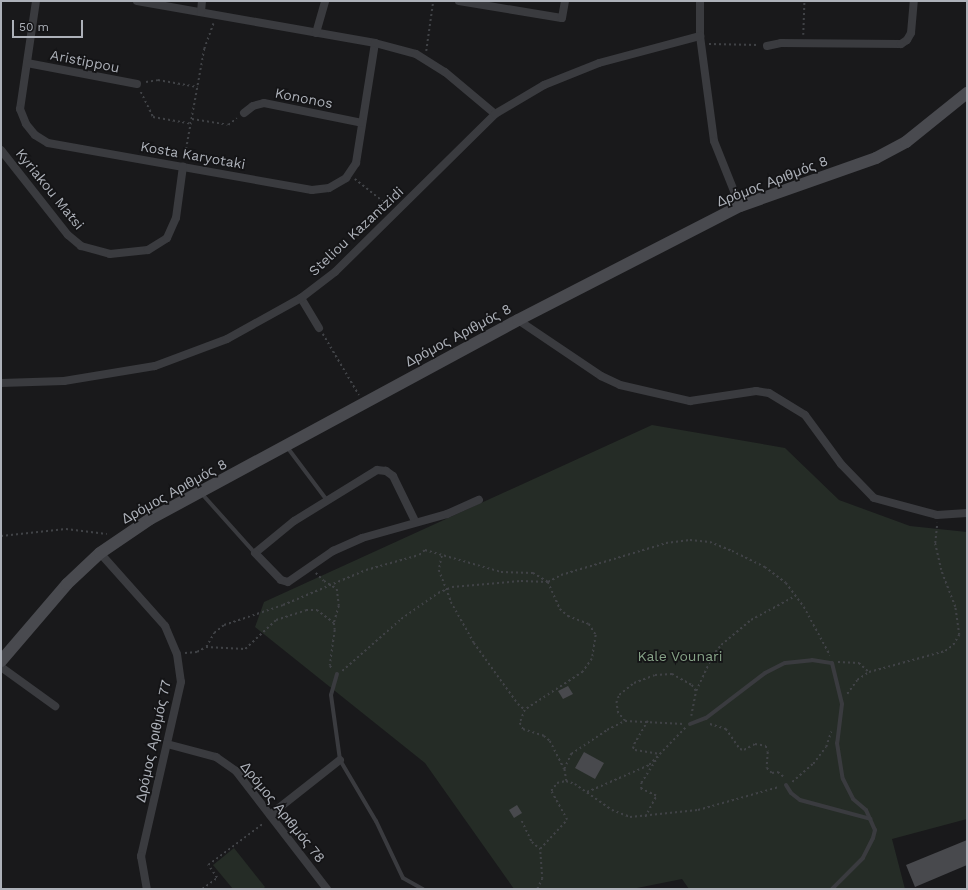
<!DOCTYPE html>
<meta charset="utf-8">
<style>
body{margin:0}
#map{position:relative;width:968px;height:890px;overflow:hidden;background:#19191b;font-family:"Work Sans",sans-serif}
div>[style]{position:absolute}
.green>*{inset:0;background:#252c26}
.building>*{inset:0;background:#48494d}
.path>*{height:1.5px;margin-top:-0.75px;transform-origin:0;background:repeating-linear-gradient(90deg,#404246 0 2px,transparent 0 5px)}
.lane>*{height:4px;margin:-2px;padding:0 2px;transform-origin:2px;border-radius:2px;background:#3a3b3f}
.street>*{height:8px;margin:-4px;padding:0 4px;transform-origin:4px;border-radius:4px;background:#3a3b3f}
.secondary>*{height:12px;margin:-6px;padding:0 6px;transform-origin:6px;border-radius:6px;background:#494a4f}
span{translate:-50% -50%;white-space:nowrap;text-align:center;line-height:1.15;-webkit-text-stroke:3.5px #141416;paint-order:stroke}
.street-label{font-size:14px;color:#adb1b9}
.park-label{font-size:14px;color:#86a287}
.frame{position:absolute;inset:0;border:2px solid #adb1b9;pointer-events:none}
.scale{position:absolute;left:12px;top:20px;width:71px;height:18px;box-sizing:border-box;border:2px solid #adb1b9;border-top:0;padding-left:5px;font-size:12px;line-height:14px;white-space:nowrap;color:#adb1b9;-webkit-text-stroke:3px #141416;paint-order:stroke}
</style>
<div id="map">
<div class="green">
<div style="clip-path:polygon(652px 425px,785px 448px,839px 500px,910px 526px,967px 532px,967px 819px,892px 839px,905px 889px,689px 889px,682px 879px,632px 889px,514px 889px,425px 763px,255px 627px,264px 602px)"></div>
<div style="clip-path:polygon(234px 848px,265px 887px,263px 889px,233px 889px,213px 865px)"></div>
</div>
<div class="building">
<div style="clip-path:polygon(568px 686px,573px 694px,563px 699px,558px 691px)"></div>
<div style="clip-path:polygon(584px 752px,604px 763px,595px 779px,575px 768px)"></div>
<div style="clip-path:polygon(517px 805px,522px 813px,514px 818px,509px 810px)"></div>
<div style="clip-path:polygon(967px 840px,967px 865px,915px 887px,906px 865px)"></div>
</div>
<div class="path">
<div style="left:803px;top:35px;width:34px;rotate:-88deg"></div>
<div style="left:709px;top:44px;width:50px;rotate:1.1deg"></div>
<div style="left:426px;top:51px;width:50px;rotate:-82deg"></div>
<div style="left:146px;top:82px;width:12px;rotate:-9deg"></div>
<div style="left:158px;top:80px;width:40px;rotate:10deg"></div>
<div style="left:141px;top:92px;width:28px;rotate:64deg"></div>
<div style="left:153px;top:117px;width:39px;rotate:10deg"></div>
<div style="left:192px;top:119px;width:36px;rotate:9deg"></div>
<div style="left:228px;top:125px;width:11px;rotate:-38deg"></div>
<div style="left:184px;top:159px;width:112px;rotate:-79.7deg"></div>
<div style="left:204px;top:49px;width:27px;rotate:-70deg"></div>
<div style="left:355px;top:179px;width:45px;rotate:38.7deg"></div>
<div style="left:323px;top:334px;width:71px;rotate:59.5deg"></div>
<div style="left:1px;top:536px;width:65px;rotate:-6.1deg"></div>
<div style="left:66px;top:529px;width:41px;rotate:7deg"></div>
<div style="left:442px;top:556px;width:14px;rotate:102deg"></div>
<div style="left:439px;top:570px;width:34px;rotate:69deg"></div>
<div style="left:451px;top:602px;width:47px;rotate:60.7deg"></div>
<div style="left:474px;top:643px;width:75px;rotate:54.2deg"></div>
<div style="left:518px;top:704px;width:9px;rotate:41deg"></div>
<div style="left:525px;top:710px;width:14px;rotate:111deg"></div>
<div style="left:520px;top:723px;width:7px;rotate:63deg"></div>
<div style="left:523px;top:729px;width:22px;rotate:18deg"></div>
<div style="left:544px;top:736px;width:8px;rotate:40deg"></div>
<div style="left:550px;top:741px;width:31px;rotate:63deg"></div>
<div style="left:316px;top:573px;width:11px;rotate:45deg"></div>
<div style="left:324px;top:581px;width:15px;rotate:32deg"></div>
<div style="left:337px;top:589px;width:17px;rotate:83deg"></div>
<div style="left:339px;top:606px;width:18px;rotate:106deg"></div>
<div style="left:206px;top:647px;width:16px;rotate:-60deg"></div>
<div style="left:214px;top:633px;width:13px;rotate:-39deg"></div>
<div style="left:224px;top:625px;width:62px;rotate:-18.7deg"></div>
<div style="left:283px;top:605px;width:90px;rotate:-22.9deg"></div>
<div style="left:366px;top:570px;width:55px;rotate:-15.8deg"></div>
<div style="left:419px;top:555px;width:8px;rotate:-40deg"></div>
<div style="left:425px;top:550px;width:79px;rotate:16.1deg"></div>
<div style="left:501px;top:572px;width:32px;rotate:2deg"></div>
<div style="left:533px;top:573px;width:17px;rotate:31deg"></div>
<div style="left:548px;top:582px;width:30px;rotate:66deg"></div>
<div style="left:560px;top:609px;width:11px;rotate:41deg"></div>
<div style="left:568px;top:616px;width:22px;rotate:21deg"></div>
<div style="left:589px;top:624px;width:13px;rotate:58deg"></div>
<div style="left:596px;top:635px;width:24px;rotate:99deg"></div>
<div style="left:592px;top:659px;width:16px;rotate:125deg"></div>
<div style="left:583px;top:672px;width:69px;rotate:146.8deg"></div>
<div style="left:185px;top:653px;width:12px;rotate:-5deg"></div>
<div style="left:197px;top:652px;width:10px;rotate:-29deg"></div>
<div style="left:206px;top:647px;width:39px;rotate:3deg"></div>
<div style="left:245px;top:649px;width:42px;rotate:-43.1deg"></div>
<div style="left:276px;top:620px;width:32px;rotate:-18deg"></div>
<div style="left:306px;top:610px;width:11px"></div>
<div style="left:317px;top:610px;width:21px;rotate:37deg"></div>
<div style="left:334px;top:623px;width:7px;rotate:82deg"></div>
<div style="left:335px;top:630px;width:36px;rotate:98deg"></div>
<div style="left:330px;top:666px;width:4px;rotate:45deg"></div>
<div style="left:838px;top:662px;width:21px;rotate:3deg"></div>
<div style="left:859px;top:663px;width:13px;rotate:42deg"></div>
<div style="left:342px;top:671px;width:79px;rotate:-41.4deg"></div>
<div style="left:401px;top:619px;width:45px;rotate:-35.1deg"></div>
<div style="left:438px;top:593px;width:15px;rotate:-23deg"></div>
<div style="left:452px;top:587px;width:69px;rotate:-5deg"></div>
<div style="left:521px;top:581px;width:27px;rotate:2deg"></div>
<div style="left:548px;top:582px;width:15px;rotate:-28deg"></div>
<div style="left:561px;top:575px;width:110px;rotate:-16.9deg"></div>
<div style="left:666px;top:543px;width:24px;rotate:-7deg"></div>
<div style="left:690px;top:540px;width:20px;rotate:6deg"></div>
<div style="left:710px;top:542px;width:24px;rotate:22deg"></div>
<div style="left:732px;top:551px;width:37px;rotate:26deg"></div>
<div style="left:765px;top:567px;width:26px;rotate:37deg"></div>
<div style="left:786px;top:583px;width:30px;rotate:53deg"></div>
<div style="left:804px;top:607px;width:55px;rotate:61.6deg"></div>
<div style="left:847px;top:694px;width:17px;rotate:-54deg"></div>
<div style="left:857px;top:680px;width:14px;rotate:-34deg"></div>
<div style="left:869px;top:672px;width:79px;rotate:-15.4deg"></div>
<div style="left:945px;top:651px;width:10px;rotate:-37deg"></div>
<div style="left:953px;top:645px;width:12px;rotate:-59deg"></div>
<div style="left:959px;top:635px;width:28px;rotate:-98deg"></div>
<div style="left:955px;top:607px;width:40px;rotate:-111deg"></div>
<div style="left:941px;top:570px;width:28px;rotate:-103deg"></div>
<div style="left:935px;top:543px;width:20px;rotate:-84deg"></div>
<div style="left:691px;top:716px;width:25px;rotate:-79deg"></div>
<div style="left:696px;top:691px;width:38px;rotate:-65deg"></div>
<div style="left:712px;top:656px;width:14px;rotate:-51deg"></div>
<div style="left:721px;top:645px;width:39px;rotate:-40deg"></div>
<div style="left:751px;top:620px;width:50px;rotate:-28.6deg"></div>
<div style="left:625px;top:721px;width:11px;rotate:-131deg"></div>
<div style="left:618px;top:713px;width:10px;rotate:-101deg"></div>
<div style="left:616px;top:703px;width:9px;rotate:-69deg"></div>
<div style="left:619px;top:695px;width:19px;rotate:-39deg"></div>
<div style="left:634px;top:683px;width:22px;rotate:-21deg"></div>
<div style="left:655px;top:675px;width:17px;rotate:-3deg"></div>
<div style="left:672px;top:674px;width:23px;rotate:29deg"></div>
<div style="left:692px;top:685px;width:7px;rotate:56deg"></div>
<div style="left:648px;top:721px;width:30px;rotate:120deg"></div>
<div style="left:633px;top:747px;width:4px;rotate:56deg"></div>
<div style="left:635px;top:750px;width:24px;rotate:9deg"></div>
<div style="left:710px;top:724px;width:17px;rotate:17deg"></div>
<div style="left:726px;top:729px;width:24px;rotate:55deg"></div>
<div style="left:740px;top:749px;width:4px;rotate:14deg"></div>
<div style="left:744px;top:750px;width:13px;rotate:-29deg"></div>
<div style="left:755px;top:744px;width:11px;rotate:10deg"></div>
<div style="left:766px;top:746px;width:6px;rotate:72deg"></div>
<div style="left:768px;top:752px;width:16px;rotate:94deg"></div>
<div style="left:767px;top:768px;width:7px;rotate:45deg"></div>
<div style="left:772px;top:773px;width:6px;rotate:-9deg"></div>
<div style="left:778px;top:772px;width:9px;rotate:41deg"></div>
<div style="left:566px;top:781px;width:12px;rotate:-99deg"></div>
<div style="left:564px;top:769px;width:17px;rotate:-65deg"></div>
<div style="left:571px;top:754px;width:43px;rotate:-33.7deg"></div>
<div style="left:607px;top:730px;width:20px;rotate:-27deg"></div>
<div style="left:625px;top:721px;width:59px;rotate:2.9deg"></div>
<div style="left:792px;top:782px;width:28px;rotate:-41deg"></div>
<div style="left:813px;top:764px;width:21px;rotate:-53deg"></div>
<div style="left:826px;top:747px;width:16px;rotate:-72deg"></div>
<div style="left:587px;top:792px;width:68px;rotate:-23.5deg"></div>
<div style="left:649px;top:765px;width:52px;rotate:-45.8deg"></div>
<div style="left:645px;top:817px;width:24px;rotate:-62deg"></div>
<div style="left:656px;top:796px;width:17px;rotate:-155deg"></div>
<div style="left:641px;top:789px;width:6px;rotate:-90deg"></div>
<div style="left:641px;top:783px;width:31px;rotate:-57deg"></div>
<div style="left:522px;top:821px;width:23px;rotate:65deg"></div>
<div style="left:532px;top:842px;width:11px;rotate:41deg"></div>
<div style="left:202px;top:889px;width:19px;rotate:-36deg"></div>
<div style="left:217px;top:878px;width:16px;rotate:-125deg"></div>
<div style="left:208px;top:865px;width:70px;rotate:-36.9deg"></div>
<div style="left:537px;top:889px;width:11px;rotate:-63deg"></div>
<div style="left:542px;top:879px;width:30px;rotate:-94deg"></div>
<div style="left:540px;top:849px;width:40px;rotate:-47deg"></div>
<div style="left:567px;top:820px;width:33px;rotate:-119deg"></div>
<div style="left:551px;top:791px;width:10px;rotate:-53deg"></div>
<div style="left:557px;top:783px;width:9px;rotate:-13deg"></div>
<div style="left:566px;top:781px;width:9px;rotate:18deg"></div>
<div style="left:575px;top:784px;width:45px;rotate:35.1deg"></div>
<div style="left:612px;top:810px;width:19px;rotate:21deg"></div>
<div style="left:630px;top:817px;width:68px;rotate:-5.9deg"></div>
<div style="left:698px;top:810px;width:84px;rotate:-15.9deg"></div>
</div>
<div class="lane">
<div style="left:287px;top:447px;width:65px;rotate:53.1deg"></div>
<div style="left:202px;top:494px;width:79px;rotate:48.1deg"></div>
<div style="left:337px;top:674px;width:22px;rotate:106deg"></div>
<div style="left:331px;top:695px;width:66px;rotate:82.1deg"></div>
<div style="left:340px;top:760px;width:71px;rotate:59.5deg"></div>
<div style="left:376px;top:821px;width:63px;rotate:64.7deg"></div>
<div style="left:403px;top:878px;width:23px;rotate:29deg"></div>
<div style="left:690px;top:724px;width:17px;rotate:-21deg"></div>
<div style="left:706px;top:718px;width:74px;rotate:-37.3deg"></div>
<div style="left:765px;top:673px;width:22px;rotate:-27deg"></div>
<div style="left:785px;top:663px;width:27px;rotate:-6deg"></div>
<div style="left:812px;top:660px;width:20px;rotate:9deg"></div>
<div style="left:832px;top:663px;width:42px;rotate:76.3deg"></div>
<div style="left:842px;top:704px;width:39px;rotate:97deg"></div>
<div style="left:837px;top:743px;width:36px;rotate:81deg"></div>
<div style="left:843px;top:779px;width:22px;rotate:63deg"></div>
<div style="left:853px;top:799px;width:17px;rotate:40deg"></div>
<div style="left:866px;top:810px;width:22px;rotate:66deg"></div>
<div style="left:875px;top:830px;width:8px;rotate:104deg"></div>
<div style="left:873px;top:838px;width:22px;rotate:117deg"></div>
<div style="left:863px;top:858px;width:44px;rotate:135deg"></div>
<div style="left:786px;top:785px;width:9px;rotate:58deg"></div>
<div style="left:791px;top:793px;width:11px;rotate:38deg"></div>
<div style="left:800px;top:800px;width:73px;rotate:15deg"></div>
</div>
<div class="street">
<div style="left:36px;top:1px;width:109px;rotate:98.4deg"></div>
<div style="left:20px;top:109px;width:16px;rotate:68deg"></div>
<div style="left:26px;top:124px;width:14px;rotate:51deg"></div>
<div style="left:35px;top:135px;width:15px;rotate:32deg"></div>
<div style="left:48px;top:143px;width:268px;rotate:10.1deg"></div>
<div style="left:312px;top:190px;width:17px;rotate:-7deg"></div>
<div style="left:329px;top:188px;width:20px;rotate:-30deg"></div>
<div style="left:346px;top:178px;width:18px;rotate:-56deg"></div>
<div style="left:356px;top:163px;width:121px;rotate:-81deg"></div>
<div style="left:137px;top:1px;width:242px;rotate:10deg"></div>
<div style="left:375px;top:43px;width:42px;rotate:15deg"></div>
<div style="left:416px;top:54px;width:34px;rotate:32deg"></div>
<div style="left:445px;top:72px;width:65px;rotate:40deg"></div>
<div style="left:459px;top:1px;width:104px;rotate:9.4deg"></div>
<div style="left:562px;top:18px;width:17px;rotate:-80deg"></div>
<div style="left:700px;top:1px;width:35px;rotate:90deg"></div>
<div style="left:700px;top:36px;width:106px;rotate:82.4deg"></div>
<div style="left:714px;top:141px;width:70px;rotate:68.2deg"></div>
<div style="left:201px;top:12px;width:11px;rotate:-85deg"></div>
<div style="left:316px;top:33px;width:33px;rotate:-74deg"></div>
<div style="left:767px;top:46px;width:14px;rotate:-12deg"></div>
<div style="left:781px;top:43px;width:120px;rotate:0.5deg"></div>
<div style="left:901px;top:44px;width:7px;rotate:-34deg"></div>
<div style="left:907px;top:40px;width:8px;rotate:-60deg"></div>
<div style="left:911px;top:33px;width:32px;rotate:-85deg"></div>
<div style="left:27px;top:63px;width:112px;rotate:10.8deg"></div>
<div style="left:244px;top:113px;width:11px;rotate:-38deg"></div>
<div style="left:253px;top:106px;width:11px;rotate:-15deg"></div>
<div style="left:264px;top:103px;width:100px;rotate:11.5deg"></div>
<div style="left:1px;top:150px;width:108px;rotate:51.8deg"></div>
<div style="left:68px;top:235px;width:17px;rotate:40deg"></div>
<div style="left:81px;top:246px;width:30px;rotate:15deg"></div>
<div style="left:110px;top:254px;width:38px;rotate:-6deg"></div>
<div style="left:148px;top:250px;width:22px;rotate:-32deg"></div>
<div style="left:167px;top:238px;width:22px;rotate:-66deg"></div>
<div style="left:176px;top:218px;width:52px;rotate:-82.3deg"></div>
<div style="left:301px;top:298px;width:35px;rotate:59deg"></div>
<div style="left:518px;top:320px;width:100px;rotate:34deg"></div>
<div style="left:601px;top:376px;width:21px;rotate:25deg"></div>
<div style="left:620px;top:385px;width:72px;rotate:12.9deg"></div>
<div style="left:690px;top:401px;width:67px;rotate:-8.6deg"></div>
<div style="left:756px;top:391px;width:13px;rotate:9deg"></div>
<div style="left:769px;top:393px;width:42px;rotate:31.4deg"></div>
<div style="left:805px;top:415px;width:61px;rotate:53.7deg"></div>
<div style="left:841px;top:464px;width:47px;rotate:45.9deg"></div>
<div style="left:874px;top:498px;width:65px;rotate:15.1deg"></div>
<div style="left:937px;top:515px;width:30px;rotate:-4deg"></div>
<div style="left:1px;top:383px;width:63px;rotate:-1.8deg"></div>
<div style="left:64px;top:381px;width:92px;rotate:-9.4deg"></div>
<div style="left:155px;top:366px;width:77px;rotate:-20.6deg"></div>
<div style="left:227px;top:339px;width:85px;rotate:-29deg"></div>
<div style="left:301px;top:298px;width:43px;rotate:-37.4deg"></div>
<div style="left:335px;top:272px;width:225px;rotate:-44.6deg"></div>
<div style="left:495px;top:114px;width:57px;rotate:-30.6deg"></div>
<div style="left:544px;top:85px;width:59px;rotate:-21.8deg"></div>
<div style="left:599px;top:63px;width:105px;rotate:-15deg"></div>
<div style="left:415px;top:521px;width:50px;rotate:-116.1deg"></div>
<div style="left:393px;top:476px;width:9px;rotate:-144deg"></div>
<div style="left:386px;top:471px;width:9px;rotate:-174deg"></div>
<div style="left:377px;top:470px;width:97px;rotate:148.4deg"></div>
<div style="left:294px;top:521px;width:50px;rotate:140.6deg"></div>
<div style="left:255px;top:553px;width:37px;rotate:46deg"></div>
<div style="left:281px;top:580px;width:7px;rotate:16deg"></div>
<div style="left:288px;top:582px;width:55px;rotate:-34.6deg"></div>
<div style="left:333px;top:551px;width:32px;rotate:-24deg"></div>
<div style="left:362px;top:538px;width:88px;rotate:-15.8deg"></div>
<div style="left:447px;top:514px;width:35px;rotate:-24deg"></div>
<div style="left:100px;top:553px;width:98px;rotate:48.3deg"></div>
<div style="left:165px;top:626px;width:30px;rotate:67deg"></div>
<div style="left:177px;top:654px;width:28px;rotate:82deg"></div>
<div style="left:181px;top:682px;width:179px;rotate:102.9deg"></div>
<div style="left:141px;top:856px;width:34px;rotate:80deg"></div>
<div style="left:1px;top:667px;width:67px;rotate:35.8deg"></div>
<div style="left:167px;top:744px;width:51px;rotate:14.9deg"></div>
<div style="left:216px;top:757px;width:24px;rotate:35deg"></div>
<div style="left:236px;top:771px;width:149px;rotate:52.4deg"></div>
<div style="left:270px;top:815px;width:89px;rotate:-38.2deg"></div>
</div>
<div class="secondary">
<div style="left:1px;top:661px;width:101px;rotate:-49.4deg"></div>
<div style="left:67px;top:584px;width:45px;rotate:-43.2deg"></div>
<div style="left:100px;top:553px;width:60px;rotate:-34.2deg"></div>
<div style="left:150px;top:519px;width:418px;rotate:-28.4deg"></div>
<div style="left:518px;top:320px;width:250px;rotate:-27.2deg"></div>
<div style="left:740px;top:206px;width:144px;rotate:-19.4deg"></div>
<div style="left:876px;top:158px;width:34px;rotate:-28deg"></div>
<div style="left:906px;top:142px;width:78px;rotate:-38.8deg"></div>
</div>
<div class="street-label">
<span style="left:85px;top:61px;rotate:11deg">Aristippou</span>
<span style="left:304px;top:98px;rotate:11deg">Kononos</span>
<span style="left:193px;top:155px;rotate:10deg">Kosta Karyotaki</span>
<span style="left:772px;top:181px;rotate:-21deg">Δρόμος Αριθμός 8</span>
<span style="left:50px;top:189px;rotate:51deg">Kyriakou Matsi</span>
<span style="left:356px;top:231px;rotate:-43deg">Steliou Kazantzidi</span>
<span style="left:458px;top:335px;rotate:-28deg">Δρόμος Αριθμός 8</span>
<span style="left:174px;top:491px;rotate:-29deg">Δρόμος Αριθμός 8</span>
<span style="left:153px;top:741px;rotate:-78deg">Δρόμος Αριθμός 77</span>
<span style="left:283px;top:812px;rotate:51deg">Δρόμος Αριθμός 78</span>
</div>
<div class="park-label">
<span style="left:680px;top:656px">Kale Vounari</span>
</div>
<div class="frame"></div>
<div class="scale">50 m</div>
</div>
